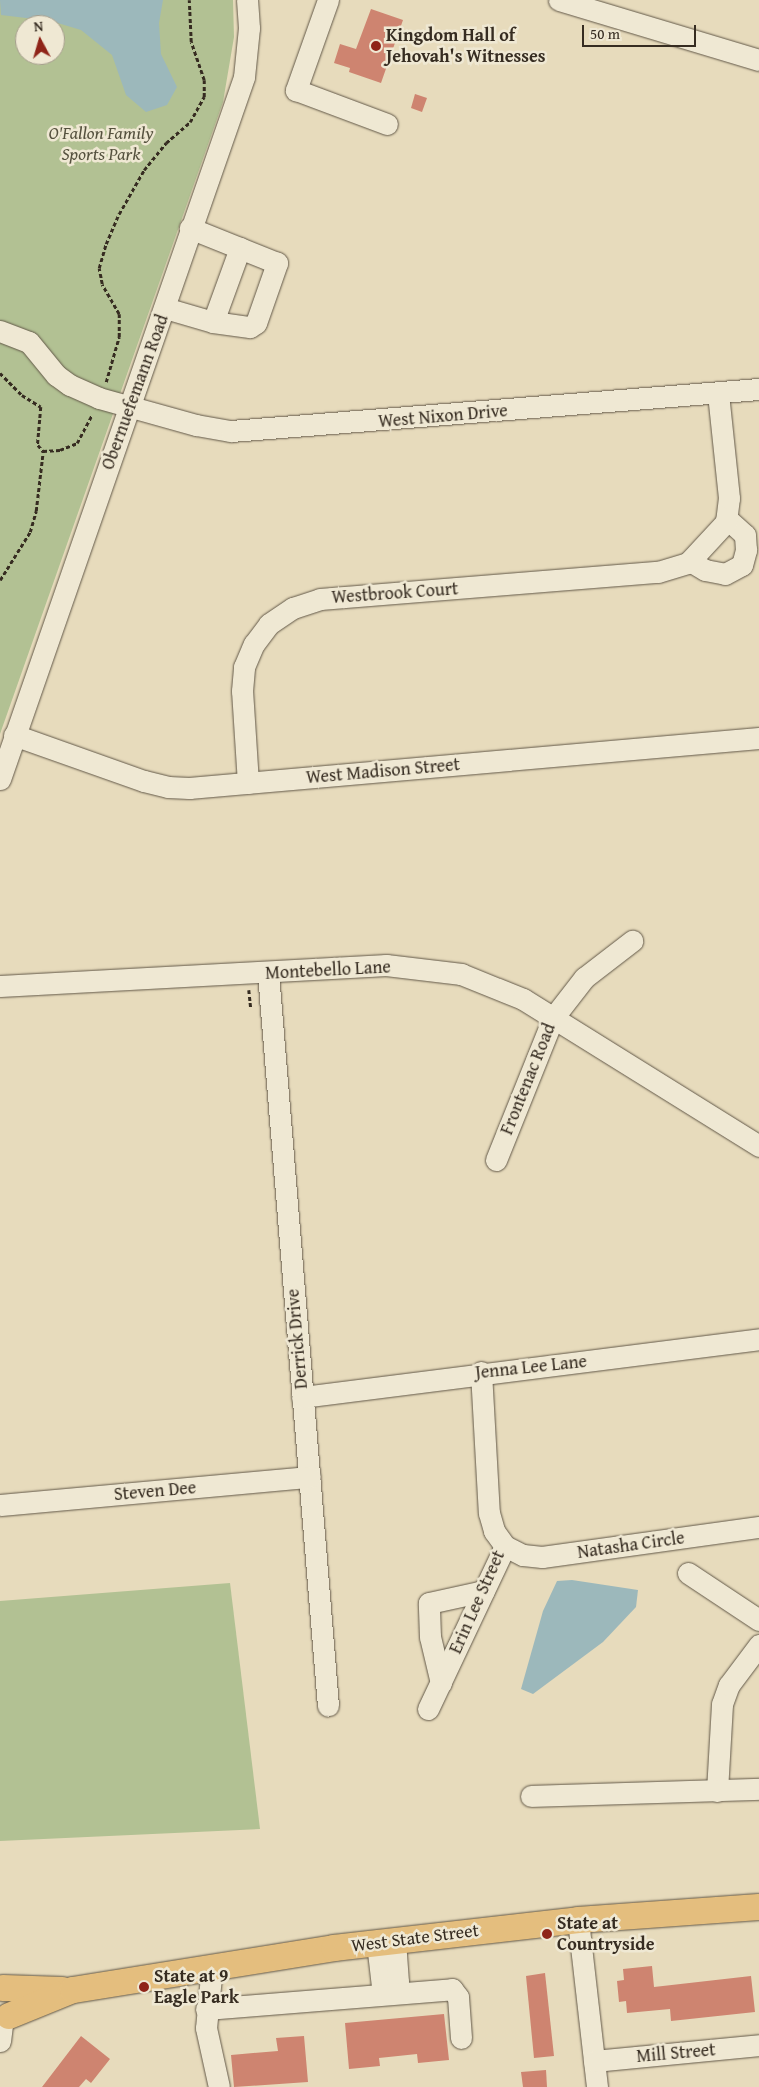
<!DOCTYPE html>
<style>
body{margin:0}
#map{position:relative;width:759px;height:2087px;overflow:hidden;background:#e7dbbc;font-family:"Gentium Book Plus",serif}
div>[style]{position:absolute}
.green>*{inset:0;background:#b2c193}
.water>*{inset:0;background:#9cb8bb}
.building>*{inset:0;background:#ce8470}
.path>*{height:2.5px;margin-top:-1.25px;transform-origin:0;background:repeating-linear-gradient(90deg,#362c21 0 4px,transparent 0 6.5px)}
.roads{filter:drop-shadow(0 0 1px #625848) drop-shadow(0 0 1px #625848)}
.minor>*{height:21px;margin:-10.5px;padding:0 10.5px;transform-origin:10.5px;border-radius:10.5px;background:#efe8d3}
.major>*{height:26px;margin:-13px;padding:0 13px;transform-origin:13px;border-radius:13px;background:#e4be7e}
.dots>*{width:14px;height:14px;translate:-50% -50%;box-sizing:border-box;border:2px solid #efe8d3;border-radius:50%}
span{translate:-50% -50%;white-space:nowrap;text-align:center;line-height:1.15;-webkit-text-stroke:5px #efe8d3;paint-order:stroke}
.poi-label{font-size:18px;color:#362c21;font-weight:700}
.left{translate:0 -50%;text-align:left}
.park-label{font-size:18px;color:#55513e;font-style:italic}
.street-label{font-size:18px;color:#362c21}
.north{position:absolute;left:15px;top:15px;width:50px;height:50px;box-sizing:border-box;background:#efe8d3;border:1px solid #a59d8c;border-radius:50%;rotate:354deg;font-size:14px;font-weight:700;line-height:20px;text-align:center;color:#362c21}
.north::after{content:'';display:block;margin:auto;width:18px;height:22px;background:#8f2418;clip-path:polygon(50% 0,100% 100%,50% 72%,0 100%)}
.scale{position:absolute;left:582px;top:25px;width:114px;height:22px;box-sizing:border-box;border:2px solid #362c21;border-top:0;padding-left:6px;font-size:15px;line-height:18px;white-space:nowrap;color:#362c21;-webkit-text-stroke:4px #efe8d3;paint-order:stroke}
</style>
<div id="map">
<div class="green">
<div style="clip-path:polygon(evenodd,0 0,233px 0,234px 37px,223px 102px,0 734px,0 0,25px 25px,55px 25px,55px 55px,25px 55px,25px 25px)"></div>
<div style="clip-path:polygon(230px 1583px,260px 1829px,0 1841px,0 1601px)"></div>
</div>
<div class="water">
<div style="clip-path:polygon(0 0,163px 0,159px 23px,161px 54px,177px 87px,167px 105px,146px 112px,126px 95px,112px 55px,81px 30px,51px 21px,1px 15px)"></div>
<div style="clip-path:polygon(572px 1580px,638px 1590px,636px 1607px,603px 1642px,533px 1694px,521px 1689px,543px 1611px,557px 1581px)"></div>
</div>
<div class="building">
<div style="clip-path:polygon(371px 9px,403px 20px,381px 83px,349px 72px,350px 68px,334px 63px,340px 44px,356px 49px)"></div>
<div style="clip-path:polygon(415px 94px,427px 98px,422px 112px,411px 108px)"></div>
<div style="clip-path:polygon(652px 1966px,654px 1987px,751px 1976px,755px 2012px,671px 2021px,670px 2009px,627px 2013px,626px 2001px,619px 2002px,617px 1981px,624px 1980px,623px 1969px)"></div>
<div style="clip-path:polygon(545px 1973px,554px 2056px,534px 2058px,526px 1976px)"></div>
<div style="clip-path:polygon(444px 2014px,449px 2060px,418px 2063px,417px 2054px,379px 2058px,380px 2066px,349px 2069px,345px 2023px)"></div>
<div style="clip-path:polygon(81px 2036px,110px 2059px,91px 2083px,86px 2079px,79px 2087px,42px 2087px)"></div>
<div style="clip-path:polygon(304px 2036px,308px 2082px,234px 2087px,231px 2055px,278px 2051px,276px 2038px)"></div>
<div style="clip-path:polygon(546px 2070px,547px 2087px,523px 2087px,521px 2072px)"></div>
</div>
<div class="path">
<div style="left:0;top:373px;width:31px;rotate:45deg"></div>
<div style="left:22px;top:395px;width:22px;rotate:32deg"></div>
<div style="left:41px;top:407px;width:38px;rotate:95deg"></div>
<div style="left:38px;top:445px;width:8px;rotate:50deg"></div>
<div style="left:106px;top:382px;width:47px;rotate:-73.9deg"></div>
<div style="left:119px;top:337px;width:23px;rotate:-90deg"></div>
<div style="left:119px;top:314px;width:34px;rotate:-120deg"></div>
<div style="left:102px;top:284px;width:16px;rotate:-101deg"></div>
<div style="left:99px;top:268px;width:25px;rotate:-74deg"></div>
<div style="left:106px;top:244px;width:33px;rotate:-67deg"></div>
<div style="left:119px;top:214px;width:51px;rotate:-60.4deg"></div>
<div style="left:144px;top:170px;width:35px;rotate:-51deg"></div>
<div style="left:166px;top:143px;width:32px;rotate:-41deg"></div>
<div style="left:190px;top:122px;width:29px;rotate:-61deg"></div>
<div style="left:204px;top:97px;width:17px;rotate:-90deg"></div>
<div style="left:204px;top:80px;width:40px;rotate:-108.9deg"></div>
<div style="left:191px;top:42px;width:42px;rotate:-92.7deg"></div>
<div style="left:0;top:580px;width:57px;rotate:-58deg"></div>
<div style="left:30px;top:532px;width:22px;rotate:-74deg"></div>
<div style="left:36px;top:511px;width:60px;rotate:-83.3deg"></div>
<div style="left:43px;top:451px;width:17px;rotate:-3deg"></div>
<div style="left:60px;top:450px;width:18px;rotate:-22deg"></div>
<div style="left:77px;top:443px;width:32px;rotate:-62deg"></div>
<div style="left:249px;top:990px;width:19px;rotate:84deg"></div>
</div>
<div class="roads">
<div class="minor">
<div style="left:328px;top:0;width:96px;rotate:109.6deg"></div>
<div style="left:296px;top:90px;width:97px;rotate:20.5deg"></div>
<div style="left:559px;top:0;width:209px;rotate:16.7deg"></div>
<div style="left:165px;top:308px;width:50px;rotate:16.3deg"></div>
<div style="left:213px;top:322px;width:37px;rotate:8deg"></div>
<div style="left:250px;top:327px;width:7px;rotate:-34deg"></div>
<div style="left:256px;top:323px;width:64px;rotate:-70.7deg"></div>
<div style="left:277px;top:263px;width:94px;rotate:-158.1deg"></div>
<div style="left:213px;top:322px;width:79px;rotate:-70deg"></div>
<div style="left:0;top:331px;width:31px;rotate:21deg"></div>
<div style="left:29px;top:342px;width:43px;rotate:50.7deg"></div>
<div style="left:56px;top:375px;width:17px;rotate:36deg"></div>
<div style="left:70px;top:385px;width:32px;rotate:24deg"></div>
<div style="left:99px;top:398px;width:101px;rotate:15.6deg"></div>
<div style="left:196px;top:425px;width:36px;rotate:10deg"></div>
<div style="left:231px;top:431px;width:530px;rotate:-4.55deg"></div>
<div style="left:690px;top:561px;width:17px;rotate:31deg"></div>
<div style="left:705px;top:570px;width:20px;rotate:11deg"></div>
<div style="left:725px;top:574px;width:19px;rotate:-28deg"></div>
<div style="left:742px;top:565px;width:16px;rotate:-75deg"></div>
<div style="left:746px;top:550px;width:15px;rotate:-94deg"></div>
<div style="left:745px;top:535px;width:25px;rotate:-138deg"></div>
<div style="left:14px;top:735px;width:138px;rotate:19.5deg"></div>
<div style="left:144px;top:781px;width:25px;rotate:14deg"></div>
<div style="left:168px;top:787px;width:21px;rotate:3deg"></div>
<div style="left:189px;top:788px;width:572px;rotate:-5.01deg"></div>
<div style="left:0;top:779px;width:743px;rotate:-70.83deg"></div>
<div style="left:244px;top:77px;width:49px;rotate:-84.2deg"></div>
<div style="left:249px;top:28px;width:28px;rotate:-94deg"></div>
<div style="left:248px;top:783px;width:92px;rotate:-93.7deg"></div>
<div style="left:242px;top:691px;width:24px;rotate:-85deg"></div>
<div style="left:244px;top:667px;width:25px;rotate:-67deg"></div>
<div style="left:254px;top:644px;width:25px;rotate:-53deg"></div>
<div style="left:269px;top:624px;width:29px;rotate:-34deg"></div>
<div style="left:293px;top:608px;width:28px;rotate:-18deg"></div>
<div style="left:320px;top:599px;width:339px;rotate:-4.6deg"></div>
<div style="left:658px;top:572px;width:31px;rotate:-17deg"></div>
<div style="left:688px;top:563px;width:56px;rotate:-47.2deg"></div>
<div style="left:726px;top:522px;width:24px;rotate:-83deg"></div>
<div style="left:729px;top:498px;width:106px;rotate:-96deg"></div>
<div style="left:268px;top:973px;width:735px;rotate:85.32deg"></div>
<div style="left:0;top:986px;width:387px;rotate:-3.1deg"></div>
<div style="left:386px;top:965px;width:76px;rotate:6.8deg"></div>
<div style="left:461px;top:974px;width:67px;rotate:22deg"></div>
<div style="left:523px;top:999px;width:278px;rotate:31.9deg"></div>
<div style="left:496px;top:1160px;width:153px;rotate:-68.1deg"></div>
<div style="left:553px;top:1018px;width:51px;rotate:-52.2deg"></div>
<div style="left:584px;top:978px;width:61px;rotate:-37.6deg"></div>
<div style="left:481px;top:1372px;width:141px;rotate:86.8deg"></div>
<div style="left:489px;top:1513px;width:19px;rotate:74deg"></div>
<div style="left:494px;top:1531px;width:19px;rotate:54deg"></div>
<div style="left:505px;top:1546px;width:20px;rotate:27deg"></div>
<div style="left:523px;top:1555px;width:19px;rotate:6deg"></div>
<div style="left:542px;top:1557px;width:219px;rotate:-7.9deg"></div>
<div style="left:302px;top:1397px;width:461px;rotate:-7.2deg"></div>
<div style="left:0;top:1505px;width:311px;rotate:-5.2deg"></div>
<div style="left:688px;top:1573px;width:85px;rotate:33.5deg"></div>
<div style="left:441px;top:1683px;width:47px;rotate:-103.4deg"></div>
<div style="left:430px;top:1637px;width:34px;rotate:-92deg"></div>
<div style="left:429px;top:1603px;width:56px;rotate:-12.3deg"></div>
<div style="left:428px;top:1709px;width:180px;rotate:-64.7deg"></div>
<div style="left:717px;top:1791px;width:87px;rotate:-86.7deg"></div>
<div style="left:722px;top:1704px;width:20px;rotate:-70deg"></div>
<div style="left:729px;top:1685px;width:50px;rotate:-53.1deg"></div>
<div style="left:531px;top:1796px;width:228px;rotate:-1.8deg"></div>
<div style="left:578px;top:1920px;width:168px;rotate:83.5deg"></div>
<div style="left:377px;top:1943px;width:43px;rotate:83.4deg"></div>
<div style="left:382px;top:1986px;width:8px;rotate:45deg"></div>
<div style="left:388px;top:1992px;width:14px;rotate:-45deg"></div>
<div style="left:398px;top:1982px;width:41px;rotate:-94.2deg"></div>
<div style="left:212px;top:1966px;width:62px;rotate:95.5deg"></div>
<div style="left:206px;top:2028px;width:60px;rotate:77.6deg"></div>
<div style="left:206px;top:2009px;width:247px;rotate:-4.6deg"></div>
<div style="left:452px;top:1989px;width:10px;rotate:53deg"></div>
<div style="left:458px;top:1997px;width:41px;rotate:85.8deg"></div>
<div style="left:0;top:2041px;width:16px;rotate:-83deg"></div>
<div style="left:594px;top:2061px;width:166px;rotate:-5.5deg"></div>
</div>
<div class="major">
<div style="left:3px;top:1988px;width:59px;rotate:1.9deg"></div>
<div style="left:9px;top:2016px;width:69px;rotate:-22.1deg"></div>
<div style="left:73px;top:1990px;width:264px;rotate:-9.1deg"></div>
<div style="left:334px;top:1948px;width:246px;rotate:-6.5deg"></div>
<div style="left:578px;top:1920px;width:181px;rotate:-4.1deg"></div>
</div>
</div>
<div class="dots">
<div style="left:376px;top:46px;background:#8f2418"></div>
<div style="left:547px;top:1934px;background:#8f2418"></div>
<div style="left:144px;top:1987px;background:#8f2418"></div>
</div>
<div class="poi-label">
<span class="left" style="left:386px;top:46px">Kingdom Hall of<br>Jehovah's Witnesses</span>
<span class="left" style="left:557px;top:1934px">State at<br>Countryside</span>
<span class="left" style="left:154px;top:1987px">State at 9<br>Eagle Park</span>
</div>
<div class="park-label">
<span style="left:101px;top:144px">O'Fallon Family<br>Sports Park</span>
</div>
<div class="street-label">
<span style="left:135px;top:392px;rotate:-70deg">Obernuefemann Road</span>
<span style="left:443px;top:416px;rotate:-5deg">West Nixon Drive</span>
<span style="left:395px;top:593px;rotate:-4deg">Westbrook Court</span>
<span style="left:383px;top:771px;rotate:-5deg">West Madison Street</span>
<span style="left:328px;top:970px;rotate:-3deg">Montebello Lane</span>
<span style="left:528px;top:1079px;rotate:-68deg">Frontenac Road</span>
<span style="left:297px;top:1339px;rotate:-95deg">Derrick Drive</span>
<span style="left:531px;top:1367px;rotate:-6deg">Jenna Lee Lane</span>
<span style="left:155px;top:1491px;rotate:-5deg">Steven Dee</span>
<span style="left:631px;top:1545px;rotate:-8deg">Natasha Circle</span>
<span style="left:477px;top:1602px;rotate:-66deg">Erin Lee Street</span>
<span style="left:415px;top:1938px;rotate:-7deg">West State Street</span>
<span style="left:676px;top:2053px;rotate:-5deg">Mill Street</span>
</div>
<div class="north">N</div>
<div class="scale">50 m</div>
</div>
